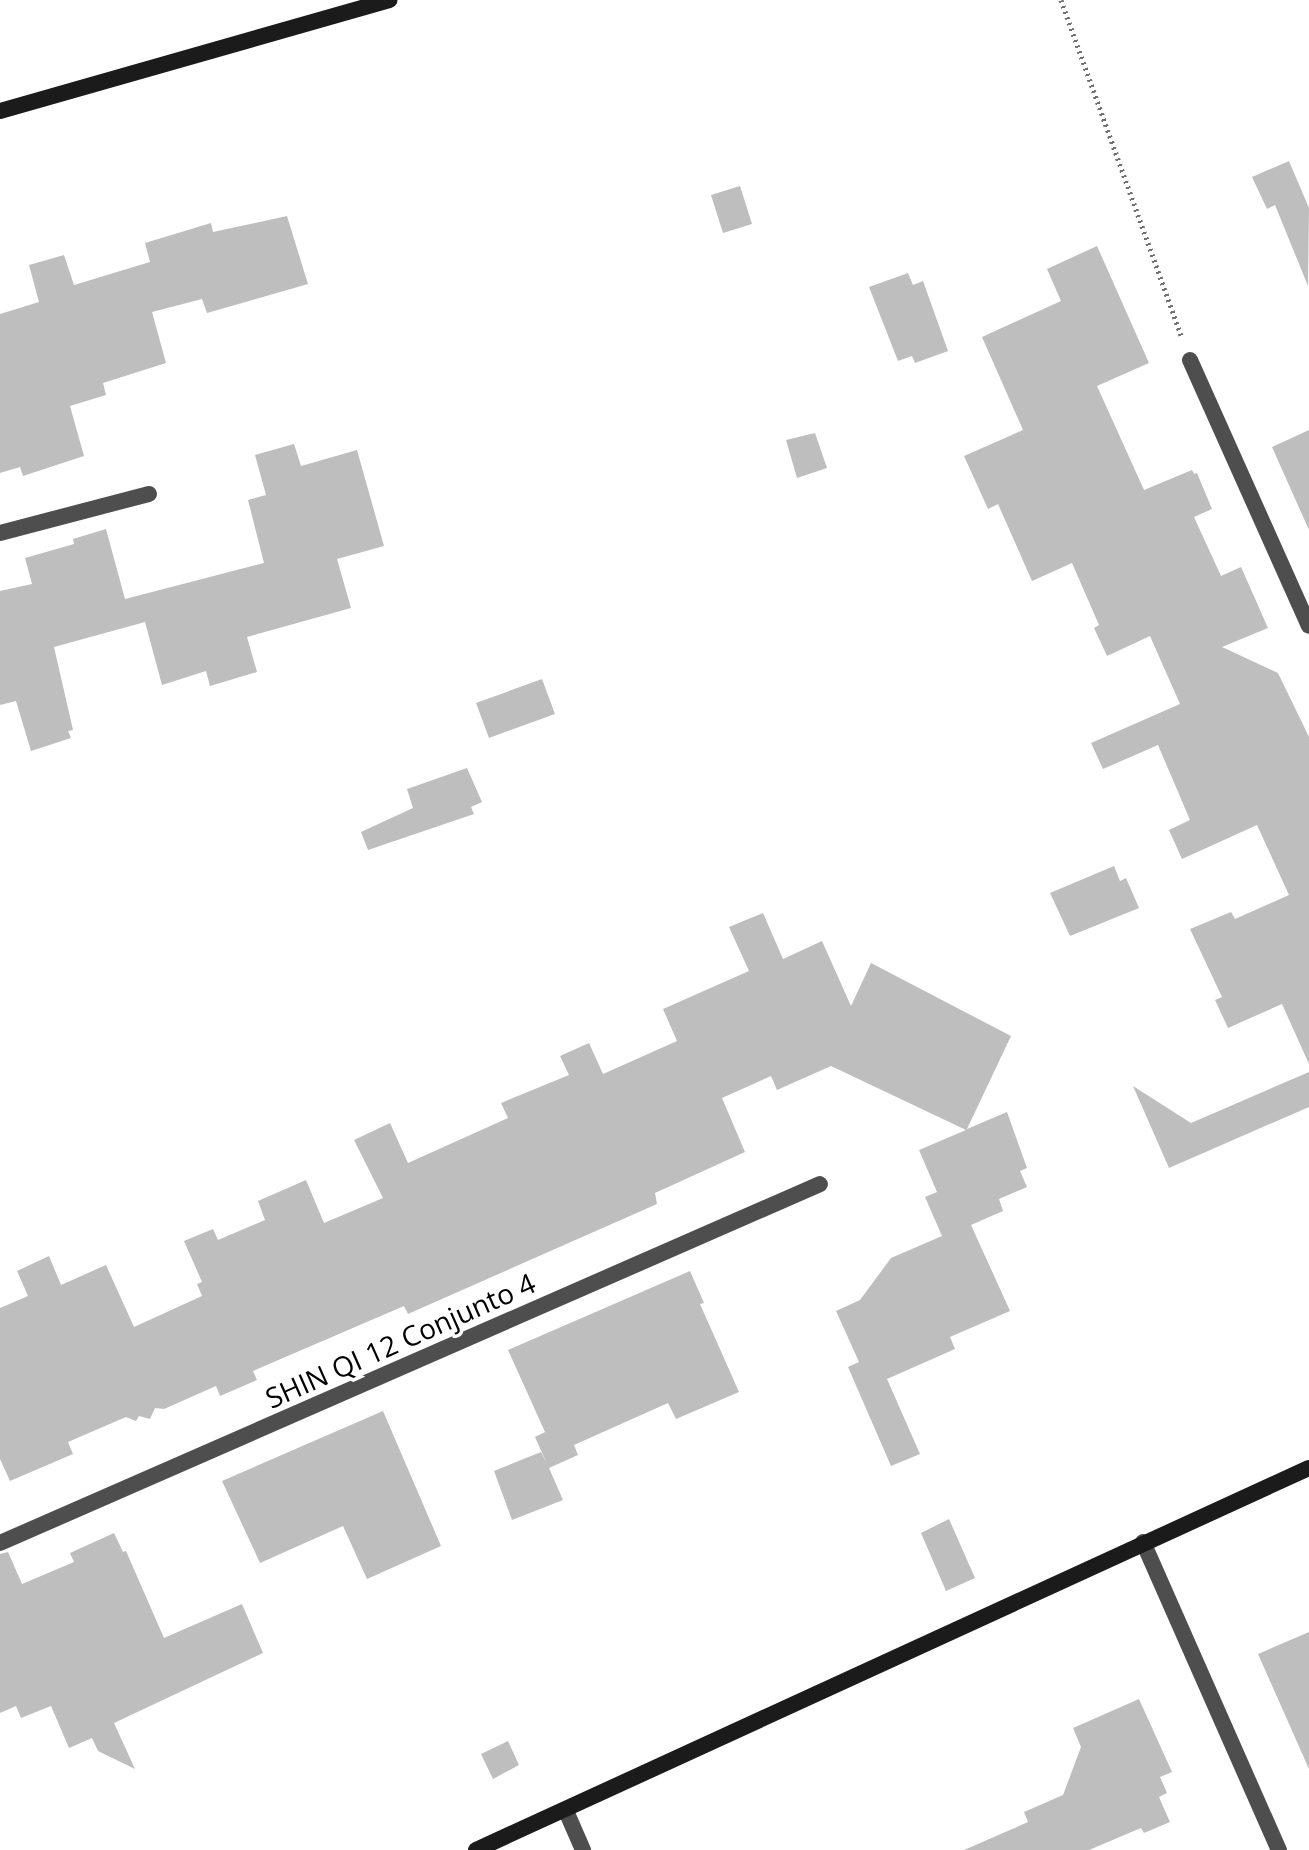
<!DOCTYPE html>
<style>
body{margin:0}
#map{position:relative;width:1309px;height:1850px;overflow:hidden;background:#fff;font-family:"Open Sans",sans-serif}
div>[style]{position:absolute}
.building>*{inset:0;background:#bebebe}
.path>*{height:5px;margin-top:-2.5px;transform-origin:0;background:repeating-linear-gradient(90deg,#707070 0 2px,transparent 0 6px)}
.street>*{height:16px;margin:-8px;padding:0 8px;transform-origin:8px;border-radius:8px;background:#4e4e4e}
.secondary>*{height:16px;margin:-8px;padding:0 8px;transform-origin:8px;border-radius:8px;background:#1b1b1b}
span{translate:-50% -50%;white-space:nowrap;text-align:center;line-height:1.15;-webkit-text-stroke:7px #fff;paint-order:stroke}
.street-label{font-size:28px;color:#000}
</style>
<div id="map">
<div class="building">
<div style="clip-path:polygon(1289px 161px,1309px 208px,1308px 286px,1275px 205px,1267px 209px,1252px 177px)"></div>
<div style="clip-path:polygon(740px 186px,752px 224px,723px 233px,711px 195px)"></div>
<div style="clip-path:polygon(287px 216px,308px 284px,207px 313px,202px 299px,152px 312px,166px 363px,103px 383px,106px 395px,70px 406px,84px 456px,23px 476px,20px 467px,0 473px,0 314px,39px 302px,29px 265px,64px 255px,74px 285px,150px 262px,145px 243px,211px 223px,213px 232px)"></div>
<div style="clip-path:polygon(1097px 246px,1149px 363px,1097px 386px,1144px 490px,1192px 470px,1194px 474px,1197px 473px,1212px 509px,1194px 517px,1221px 576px,1241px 567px,1268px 628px,1222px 647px,1278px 673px,1309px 737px,1309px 1064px,1282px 1004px,1228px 1028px,1215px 1000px,1222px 997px,1190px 929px,1231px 912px,1235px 919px,1289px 895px,1257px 825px,1182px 859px,1169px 830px,1190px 820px,1158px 745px,1103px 769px,1091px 743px,1180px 704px,1150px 636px,1107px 656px,1094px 628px,1099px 625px,1072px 563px,1032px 581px,998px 504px,988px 509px,964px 456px,1023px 430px,982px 337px,1061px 301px,1047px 269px)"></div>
<div style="clip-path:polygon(908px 273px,913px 285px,923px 281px,948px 351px,915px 363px,912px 356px,898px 361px,869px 287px)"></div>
<div style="clip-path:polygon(1309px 430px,1309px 530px,1272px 447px)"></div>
<div style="clip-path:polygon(815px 433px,827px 468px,797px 478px,786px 440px)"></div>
<div style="clip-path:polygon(294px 444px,301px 466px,357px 450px,384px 546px,337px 559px,351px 608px,247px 637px,257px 672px,210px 686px,206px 671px,162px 685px,145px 622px,54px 647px,73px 730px,68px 731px,71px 738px,31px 751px,16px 701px,0 705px,0 591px,32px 584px,25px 558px,74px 544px,73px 539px,106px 529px,125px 599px,264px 563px,248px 500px,266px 495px,255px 455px)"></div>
<div style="clip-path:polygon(542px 679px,555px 714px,489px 738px,476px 703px)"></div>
<div style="clip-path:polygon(467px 768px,482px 802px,471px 807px,474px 814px,368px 850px,361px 832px,413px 808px,407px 789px)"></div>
<div style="clip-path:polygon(1114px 866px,1120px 881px,1126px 878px,1139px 908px,1070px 936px,1050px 893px)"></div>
<div style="clip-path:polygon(763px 913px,783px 959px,822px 941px,851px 1006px,871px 963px,1011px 1036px,967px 1129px,1007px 1112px,1027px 1168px,1020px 1171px,1027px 1187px,999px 1199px,1003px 1211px,971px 1225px,1010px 1311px,950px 1337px,955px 1349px,887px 1379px,920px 1454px,891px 1466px,848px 1367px,859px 1362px,836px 1311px,860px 1300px,891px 1258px,942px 1236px,925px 1197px,937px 1192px,919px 1150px,966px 1130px,831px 1066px,777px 1090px,771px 1076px,722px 1098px,745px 1152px,655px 1193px,657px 1204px,408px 1314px,404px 1306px,253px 1371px,257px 1380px,220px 1396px,216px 1386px,164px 1409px,155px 1408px,150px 1419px,139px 1416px,136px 1421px,126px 1417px,68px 1442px,73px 1454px,10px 1481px,0 1459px,0 1308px,28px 1296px,17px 1271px,49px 1256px,61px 1285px,106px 1265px,134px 1327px,202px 1296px,197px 1284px,202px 1282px,184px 1241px,213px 1229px,218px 1240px,265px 1220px,258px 1201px,306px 1180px,324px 1223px,383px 1198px,354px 1140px,390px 1123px,408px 1163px,508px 1118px,501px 1103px,569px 1075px,560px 1056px,589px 1043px,603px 1074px,677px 1041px,663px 1009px,749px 971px,729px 927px)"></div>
<div style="clip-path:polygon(1309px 1072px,1309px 1107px,1169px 1168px,1133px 1086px,1191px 1123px)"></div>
<div style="clip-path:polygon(690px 1271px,704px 1303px,700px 1304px,739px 1392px,676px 1419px,668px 1403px,574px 1445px,578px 1455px,549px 1468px,563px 1500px,512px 1520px,494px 1471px,541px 1452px,547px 1464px,535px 1437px,545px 1432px,508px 1350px)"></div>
<div style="clip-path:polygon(383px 1411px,441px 1546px,367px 1579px,343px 1526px,260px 1563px,222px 1481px)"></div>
<div style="clip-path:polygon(949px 1519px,975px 1578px,946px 1591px,921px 1533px)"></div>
<div style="clip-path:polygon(114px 1533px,123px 1552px,126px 1551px,164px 1638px,242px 1604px,263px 1653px,114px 1723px,135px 1769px,98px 1751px,92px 1738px,69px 1748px,51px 1706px,21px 1718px,16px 1706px,0 1713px,0 1554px,8px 1552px,22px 1584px,74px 1562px,70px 1553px)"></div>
<div style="clip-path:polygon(1309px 1632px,1309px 1769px,1258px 1654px)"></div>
<div style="clip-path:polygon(1139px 1699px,1172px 1772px,1160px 1777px,1167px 1793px,1159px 1797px,1170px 1822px,1144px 1833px,1141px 1828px,1089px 1850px,964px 1850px,1028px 1822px,1024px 1812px,1063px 1795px,1081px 1747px,1073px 1728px)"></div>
<div style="clip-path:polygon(508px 1741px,519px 1765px,493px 1779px,481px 1754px)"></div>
</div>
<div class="path">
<div style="left:1061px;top:0;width:359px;rotate:70.3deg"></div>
</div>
<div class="street">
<div style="left:1190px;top:360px;width:291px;rotate:65.9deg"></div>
<div style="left:0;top:533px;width:154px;rotate:-14.7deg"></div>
<div style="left:1143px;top:1542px;width:337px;rotate:66.2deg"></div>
<div style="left:0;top:1543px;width:895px;rotate:-23.64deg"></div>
<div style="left:566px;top:1811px;width:43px;rotate:66.4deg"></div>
</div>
<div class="secondary">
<div style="left:0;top:111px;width:405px;rotate:-15.9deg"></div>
<div style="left:476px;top:1850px;width:916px;rotate:-24.64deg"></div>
</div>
<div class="street-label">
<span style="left:400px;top:1340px;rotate:-24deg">SHIN QI 12 Conjunto 4</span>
</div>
</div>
